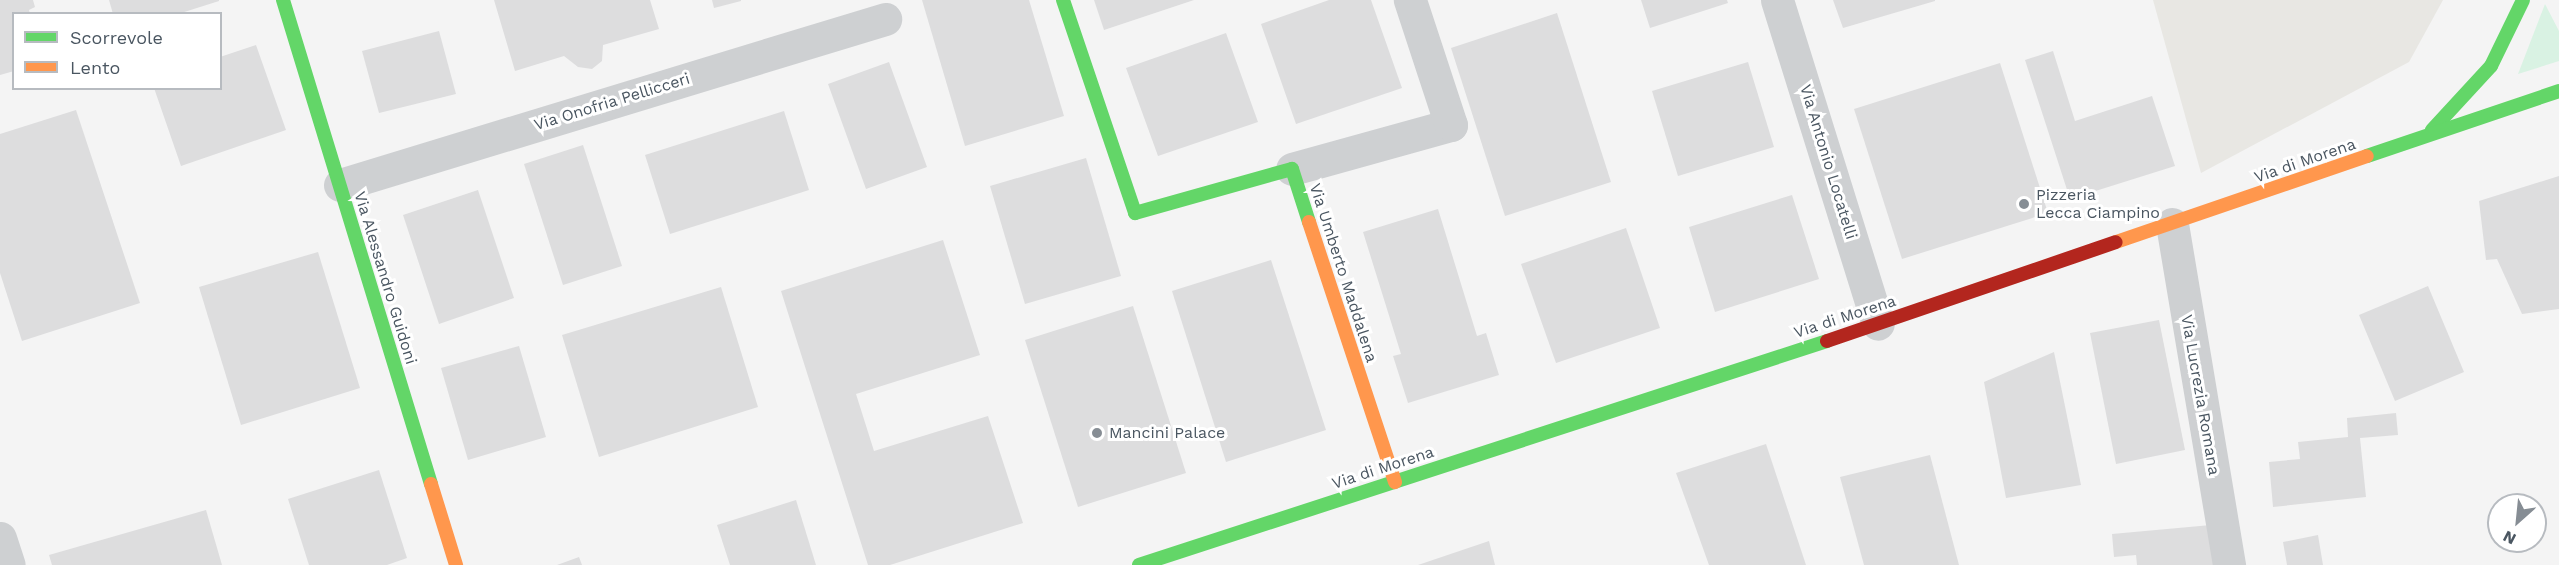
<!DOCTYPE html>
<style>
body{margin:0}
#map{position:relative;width:2559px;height:565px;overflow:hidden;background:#f4f4f4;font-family:"Work Sans",sans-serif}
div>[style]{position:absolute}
.commercial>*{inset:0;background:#e8e7e3}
.green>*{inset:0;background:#d9f2e3}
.building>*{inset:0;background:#ddddde}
.street>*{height:33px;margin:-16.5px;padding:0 16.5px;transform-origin:16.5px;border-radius:16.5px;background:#ced0d2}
.fast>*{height:14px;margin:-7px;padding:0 7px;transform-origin:7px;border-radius:7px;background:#63d668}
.slow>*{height:14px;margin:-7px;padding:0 7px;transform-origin:7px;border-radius:7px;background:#ff974d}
.jam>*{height:14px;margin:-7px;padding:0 7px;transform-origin:7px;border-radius:7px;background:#b3261e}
.dots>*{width:16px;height:16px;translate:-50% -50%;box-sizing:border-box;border:3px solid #fff;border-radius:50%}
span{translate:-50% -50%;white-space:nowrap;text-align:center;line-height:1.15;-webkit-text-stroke:6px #fff;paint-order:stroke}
.street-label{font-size:16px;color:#4a5661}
.poi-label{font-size:16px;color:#4a5661}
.left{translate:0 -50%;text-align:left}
.legend{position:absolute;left:12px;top:12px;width:210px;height:78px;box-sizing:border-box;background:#fff;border:2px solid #b7bbc0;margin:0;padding:8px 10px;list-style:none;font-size:18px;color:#4a5661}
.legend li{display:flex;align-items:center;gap:12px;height:30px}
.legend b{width:30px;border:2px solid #b7bbc0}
.north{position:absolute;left:2487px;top:493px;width:60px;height:60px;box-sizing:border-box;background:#fff;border:2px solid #b7bbc0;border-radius:50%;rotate:207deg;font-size:16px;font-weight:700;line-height:24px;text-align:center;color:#4a5661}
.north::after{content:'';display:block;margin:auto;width:21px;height:27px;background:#868d94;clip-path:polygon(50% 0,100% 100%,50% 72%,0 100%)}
</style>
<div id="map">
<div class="commercial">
<div style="clip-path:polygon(2153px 0,2443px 0,2409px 62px,2201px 173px)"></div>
</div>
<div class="green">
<div style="clip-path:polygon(2545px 4px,2559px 31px,2559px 61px,2518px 74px)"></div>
</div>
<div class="building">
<div style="clip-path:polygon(0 0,33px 0,35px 7px,29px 10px,30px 14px,14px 14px,14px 71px,0 75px)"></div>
<div style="clip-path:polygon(109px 0,219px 0,219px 1px,178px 14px,113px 14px)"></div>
<div style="clip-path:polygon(494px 0,650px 0,659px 29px,603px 45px,602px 61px,592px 69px,578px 67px,564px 56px,515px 71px)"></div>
<div style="clip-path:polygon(712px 0,741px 0,741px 1px,714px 8px)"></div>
<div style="clip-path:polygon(922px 0,1029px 0,1064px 116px,965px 146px)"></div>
<div style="clip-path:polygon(1094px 0,1194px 0,1104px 30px)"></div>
<div style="clip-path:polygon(1329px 0,1371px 0,1402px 88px,1296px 124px,1261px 24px)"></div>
<div style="clip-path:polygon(1641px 0,1727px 0,1728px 3px,1650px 28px)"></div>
<div style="clip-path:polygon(1833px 0,1935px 0,1935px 1px,1843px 28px)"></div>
<div style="clip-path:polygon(1557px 13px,1611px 182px,1505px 216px,1451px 48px)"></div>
<div style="clip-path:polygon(439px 31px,456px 94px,379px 113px,362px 51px)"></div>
<div style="clip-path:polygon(1226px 33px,1258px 122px,1158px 156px,1126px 68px)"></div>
<div style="clip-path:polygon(256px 45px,286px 130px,181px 166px,154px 88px,220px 88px,220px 57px)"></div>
<div style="clip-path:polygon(2053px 51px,2075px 121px,2152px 96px,2175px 166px,2070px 199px,2025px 60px)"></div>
<div style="clip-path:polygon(889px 62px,927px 167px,866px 189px,828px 84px)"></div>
<div style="clip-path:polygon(1748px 62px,1774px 147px,1678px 176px,1652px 91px)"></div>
<div style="clip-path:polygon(2000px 63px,2048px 213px,1902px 259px,1854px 109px)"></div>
<div style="clip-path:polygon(76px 110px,140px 303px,22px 341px,0 273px,0 134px)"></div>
<div style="clip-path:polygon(784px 111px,809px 190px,670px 234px,645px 155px)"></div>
<div style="clip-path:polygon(583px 145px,622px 266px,563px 285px,524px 164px)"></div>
<div style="clip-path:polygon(1086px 158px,1121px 276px,1025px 304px,990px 186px)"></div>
<div style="clip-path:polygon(2559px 176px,2559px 309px,2522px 314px,2497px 259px,2486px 260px,2479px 201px)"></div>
<div style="clip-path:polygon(478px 190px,514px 298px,439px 324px,403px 215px)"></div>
<div style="clip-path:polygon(1792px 195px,1819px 279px,1715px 312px,1689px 227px)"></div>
<div style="clip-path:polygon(1438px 209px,1477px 336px,1486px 333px,1499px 375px,1408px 403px,1393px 356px,1401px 354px,1363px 232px)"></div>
<div style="clip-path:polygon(1626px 228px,1660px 328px,1556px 363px,1521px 264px)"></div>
<div style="clip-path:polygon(943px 240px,980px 355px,856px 394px,874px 451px,988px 416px,1023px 523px,890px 565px,868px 565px,781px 291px)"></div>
<div style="clip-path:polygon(318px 252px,360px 388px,241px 425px,199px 287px)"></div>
<div style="clip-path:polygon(1271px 260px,1326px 430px,1226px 462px,1172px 291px)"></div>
<div style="clip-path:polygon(2428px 286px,2464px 372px,2395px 401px,2359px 315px)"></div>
<div style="clip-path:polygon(721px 287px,758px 407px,599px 457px,562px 335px)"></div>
<div style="clip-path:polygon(1133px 306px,1186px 473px,1078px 507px,1025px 340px)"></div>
<div style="clip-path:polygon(2159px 320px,2185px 450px,2116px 464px,2090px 333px)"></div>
<div style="clip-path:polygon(519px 346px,546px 437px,468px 460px,441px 368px)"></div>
<div style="clip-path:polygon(2054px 352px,2081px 485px,2006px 498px,1984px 382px)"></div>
<div style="clip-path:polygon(2396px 413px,2398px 435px,2360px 438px,2366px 497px,2273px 507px,2269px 462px,2300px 459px,2298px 442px,2348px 437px,2347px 418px)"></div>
<div style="clip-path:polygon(1766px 444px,1806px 565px,1709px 565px,1676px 473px)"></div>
<div style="clip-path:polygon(1930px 455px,1959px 565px,1864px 565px,1840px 477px)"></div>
<div style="clip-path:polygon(379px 470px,407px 558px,387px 565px,309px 565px,288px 499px)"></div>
<div style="clip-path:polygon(796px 500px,816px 565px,730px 565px,717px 525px)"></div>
<div style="clip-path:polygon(206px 510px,222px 565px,52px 565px,49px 555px)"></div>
<div style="clip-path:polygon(2211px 525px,2215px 565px,2137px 565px,2136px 555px,2114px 557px,2112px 534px)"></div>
<div style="clip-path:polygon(2318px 535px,2323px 565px,2287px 565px,2283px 542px)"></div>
<div style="clip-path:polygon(1489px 541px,1495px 565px,1418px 565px)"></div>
<div style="clip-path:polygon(579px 557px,582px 565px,557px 565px)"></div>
</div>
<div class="street">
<div style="left:1777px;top:0;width:339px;rotate:72.7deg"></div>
<div style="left:1292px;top:169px;width:165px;rotate:-15.5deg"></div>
<div style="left:1451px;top:125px;width:132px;rotate:-108.2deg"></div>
<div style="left:340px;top:185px;width:570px;rotate:-16.94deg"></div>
<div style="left:2172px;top:224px;width:346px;rotate:80.5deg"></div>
<div style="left:0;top:538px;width:28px;rotate:72deg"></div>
</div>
<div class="fast">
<div style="left:283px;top:0;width:506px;rotate:73deg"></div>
<div style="left:1063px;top:0;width:225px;rotate:71.3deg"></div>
<div style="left:1135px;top:213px;width:163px;rotate:-15.7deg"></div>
<div style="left:1292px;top:169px;width:56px;rotate:72.2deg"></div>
<div style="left:2432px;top:130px;width:87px;rotate:-47.3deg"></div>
<div style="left:2491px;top:66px;width:73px;rotate:-64.1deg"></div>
<div style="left:2367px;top:156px;width:203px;rotate:-18.7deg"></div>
<div style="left:1139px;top:565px;width:724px;rotate:-18.03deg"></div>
</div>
<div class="slow">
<div style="left:1309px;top:222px;width:274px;rotate:71.7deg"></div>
<div style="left:2116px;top:242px;width:265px;rotate:-18.9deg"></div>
<div style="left:431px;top:484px;width:85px;rotate:72.8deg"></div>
</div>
<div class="jam">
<div style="left:1827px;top:341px;width:305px;rotate:-18.9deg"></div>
</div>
<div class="dots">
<div style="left:2024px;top:204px;background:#868d94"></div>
<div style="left:1097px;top:433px;background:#868d94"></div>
</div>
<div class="street-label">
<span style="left:612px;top:102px;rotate:-17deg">Via Onofria Pellicceri</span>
<span style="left:2305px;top:161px;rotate:-19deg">Via di Morena</span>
<span style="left:1828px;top:162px;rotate:73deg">Via Antonio Locatelli</span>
<span style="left:1343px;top:273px;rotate:72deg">Via Umberto Maddalena</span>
<span style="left:385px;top:278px;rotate:73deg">Via Alessandro Guidoni</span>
<span style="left:1845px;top:317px;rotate:-18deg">Via di Morena</span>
<span style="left:2200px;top:395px;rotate:80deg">Via Lucrezia Romana</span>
<span style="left:1383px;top:468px;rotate:-18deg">Via di Morena</span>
</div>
<div class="poi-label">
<span class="left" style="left:2036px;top:204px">Pizzeria<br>Lecca Ciampino</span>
<span class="left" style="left:1109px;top:433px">Mancini Palace</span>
</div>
<ul class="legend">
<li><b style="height:8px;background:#63d668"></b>Scorrevole</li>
<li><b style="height:8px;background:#ff974d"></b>Lento</li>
</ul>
<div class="north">N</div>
</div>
